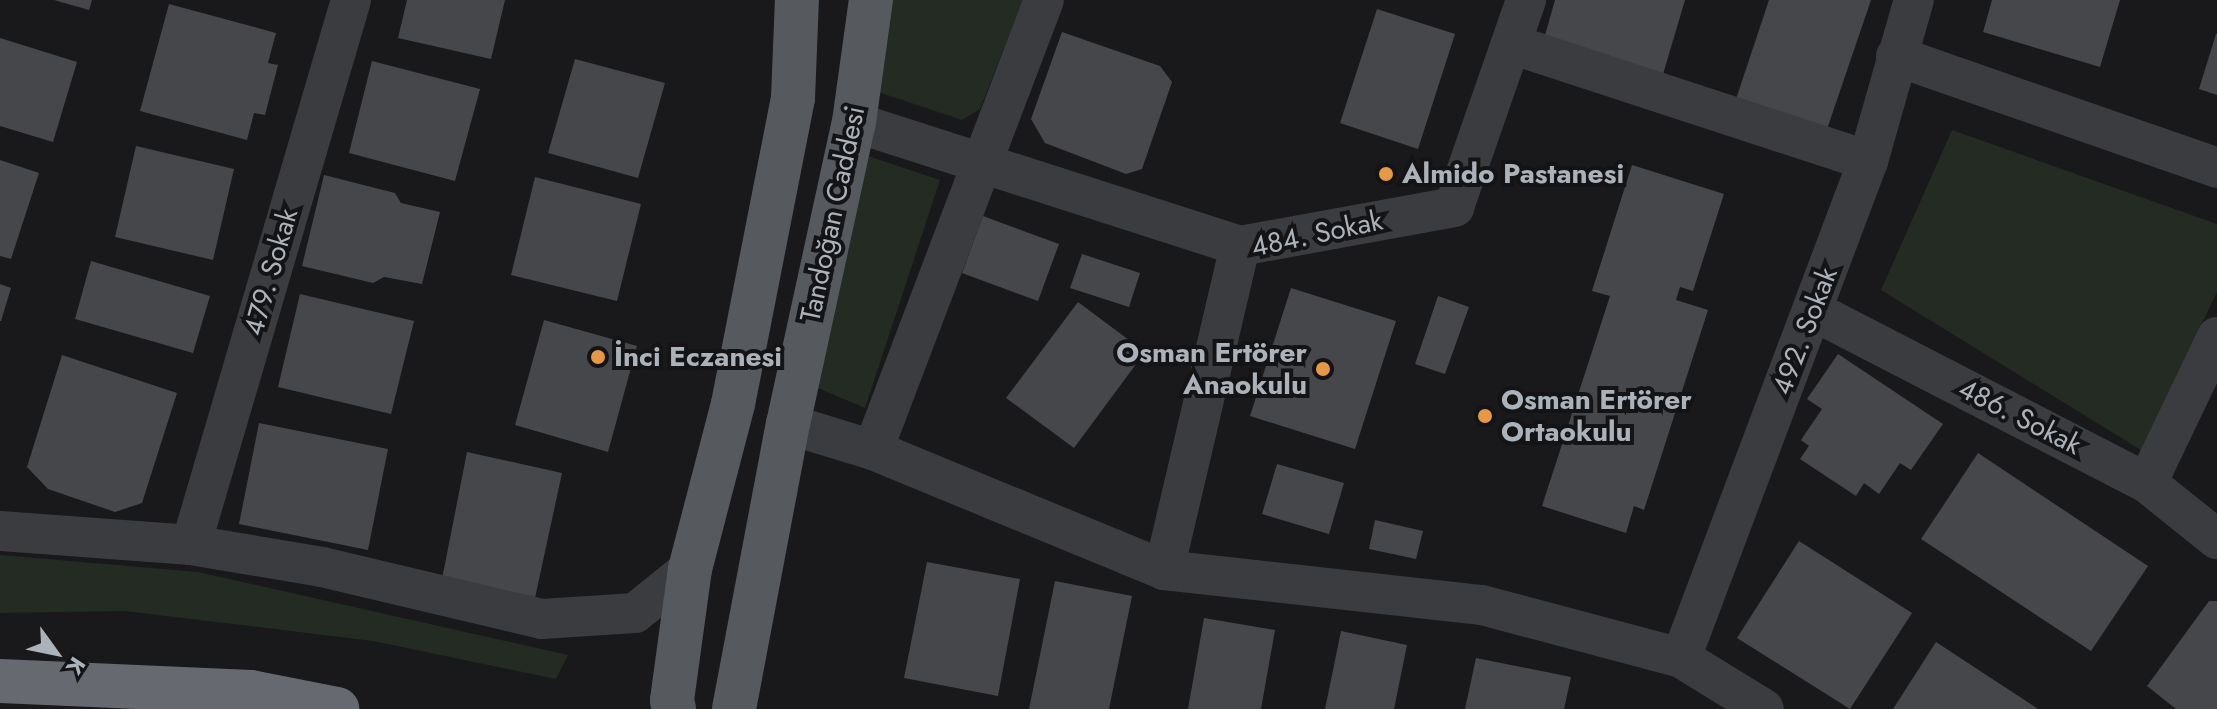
<!DOCTYPE html>
<meta charset="utf-8">
<style>
body{margin:0}
#map{position:relative;width:2217px;height:709px;overflow:hidden;background:#19191b;font-family:Jost,sans-serif}
div>[style]{position:absolute}
.green>*{inset:0;background:#232b23}
.building>*{inset:0;background:#46474b}
.minor>*{height:40px;margin:-20px;padding:0 20px;transform-origin:20px;border-radius:20px;background:#3a3c3f}
.major>*{height:44px;margin:-22px;padding:0 22px;transform-origin:22px;border-radius:22px;background:#56595e}
.highway>*{height:44px;margin:-22px;padding:0 22px;transform-origin:22px;border-radius:22px;background:#666a70}
.dots>*{width:22px;height:22px;translate:-50% -50%;box-sizing:border-box;border:4px solid #141416;border-radius:50%}
span{translate:-50% -50%;white-space:nowrap;text-align:center;line-height:1.15;-webkit-text-stroke:8px #141416;paint-order:stroke}
.poi-label{font-size:28px;color:#acb2b9;font-weight:700}
.left{translate:0 -50%;text-align:left}
.right{translate:-100% -50%;text-align:right}
.street-label{font-size:28px;color:#acb2b9}
.north{position:absolute;left:16px;top:613px;width:80px;height:80px;-webkit-text-stroke:6px #141416;paint-order:stroke;rotate:123deg;font-size:22px;font-weight:700;line-height:32px;text-align:center;color:#acb2b9}
.north::after{content:'';display:block;margin:auto;width:28px;height:36px;background:#acb2b9;clip-path:polygon(50% 0,100% 100%,50% 72%,0 100%)}
</style>
<div id="map">
<div class="green">
<div style="clip-path:polygon(891px 0,1023px 0,980px 109px,962px 120px,878px 92px)"></div>
<div style="clip-path:polygon(1952px 130px,2217px 224px,2217px 292px,2141px 450px,1881px 290px)"></div>
<div style="clip-path:polygon(853px 151px,940px 180px,865px 408px,806px 383px)"></div>
<div style="clip-path:polygon(0 555px,198px 572px,568px 655px,556px 679px,373px 641px,125px 611px,0 613px)"></div>
</div>
<div class="building">
<div style="clip-path:polygon(54px 0,92px 0,89px 10px)"></div>
<div style="clip-path:polygon(407px 0,505px 0,491px 59px,398px 38px)"></div>
<div style="clip-path:polygon(1555px 0,1685px 0,1661px 81px,1542px 46px)"></div>
<div style="clip-path:polygon(1769px 0,1871px 0,1824px 138px,1733px 108px)"></div>
<div style="clip-path:polygon(1992px 0,2120px 0,2100px 67px,1983px 32px)"></div>
<div style="clip-path:polygon(169px 4px,276px 33px,268px 63px,278px 65px,265px 115px,254px 113px,247px 140px,140px 111px)"></div>
<div style="clip-path:polygon(1377px 9px,1455px 34px,1418px 149px,1340px 123px)"></div>
<div style="clip-path:polygon(1062px 32px,1160px 66px,1172px 82px,1142px 169px,1126px 174px,1045px 143px,1031px 119px)"></div>
<div style="clip-path:polygon(2216px 34px,2217px 34px,2217px 95px,2199px 89px)"></div>
<div style="clip-path:polygon(0 38px,77px 62px,53px 142px,0 126px)"></div>
<div style="clip-path:polygon(575px 59px,665px 83px,638px 178px,548px 153px)"></div>
<div style="clip-path:polygon(372px 61px,480px 89px,455px 181px,349px 153px)"></div>
<div style="clip-path:polygon(136px 146px,234px 169px,213px 260px,115px 237px)"></div>
<div style="clip-path:polygon(0 160px,39px 173px,11px 259px,0 256px)"></div>
<div style="clip-path:polygon(1632px 165px,1724px 194px,1693px 291px,1680px 287px,1676px 300px,1708px 310px,1644px 510px,1634px 506px,1626px 533px,1542px 506px,1610px 296px,1592px 291px)"></div>
<div style="clip-path:polygon(324px 175px,395px 193px,401px 203px,440px 212px,422px 284px,384px 277px,373px 283px,302px 266px)"></div>
<div style="clip-path:polygon(535px 177px,641px 204px,617px 301px,511px 275px)"></div>
<div style="clip-path:polygon(983px 216px,1059px 244px,1038px 301px,962px 273px)"></div>
<div style="clip-path:polygon(1082px 254px,1140px 273px,1129px 307px,1070px 288px)"></div>
<div style="clip-path:polygon(91px 261px,210px 296px,193px 353px,75px 319px)"></div>
<div style="clip-path:polygon(0 284px,11px 288px,1px 321px,0 321px)"></div>
<div style="clip-path:polygon(1291px 288px,1396px 321px,1355px 449px,1250px 416px)"></div>
<div style="clip-path:polygon(300px 294px,414px 321px,391px 414px,278px 387px)"></div>
<div style="clip-path:polygon(1438px 296px,1469px 307px,1445px 374px,1415px 364px)"></div>
<div style="clip-path:polygon(1078px 302px,1145px 352px,1074px 448px,1006px 398px)"></div>
<div style="clip-path:polygon(544px 320px,637px 346px,608px 452px,515px 425px)"></div>
<div style="clip-path:polygon(1838px 354px,1943px 424px,1911px 470px,1900px 463px,1879px 494px,1864px 483px,1856px 496px,1800px 459px,1809px 446px,1801px 440px,1822px 409px,1807px 399px)"></div>
<div style="clip-path:polygon(62px 355px,177px 393px,142px 503px,115px 512px,48px 489px,27px 467px)"></div>
<div style="clip-path:polygon(259px 423px,388px 449px,368px 550px,239px 524px)"></div>
<div style="clip-path:polygon(467px 452px,562px 473px,535px 598px,442px 579px)"></div>
<div style="clip-path:polygon(1978px 453px,2148px 566px,2091px 651px,1921px 539px)"></div>
<div style="clip-path:polygon(1277px 464px,1344px 483px,1329px 534px,1262px 514px)"></div>
<div style="clip-path:polygon(1375px 520px,1423px 531px,1416px 559px,1369px 549px)"></div>
<div style="clip-path:polygon(1799px 541px,1912px 613px,1850px 709px,1737px 638px)"></div>
<div style="clip-path:polygon(927px 562px,1020px 579px,998px 696px,904px 678px)"></div>
<div style="clip-path:polygon(1055px 581px,1132px 596px,1109px 709px,1029px 709px)"></div>
<div style="clip-path:polygon(2209px 601px,2217px 601px,2217px 709px,2176px 709px,2147px 686px)"></div>
<div style="clip-path:polygon(1204px 618px,1275px 630px,1261px 709px,1188px 709px)"></div>
<div style="clip-path:polygon(1341px 631px,1407px 645px,1394px 709px,1325px 709px)"></div>
<div style="clip-path:polygon(1936px 642px,2038px 709px,1893px 709px)"></div>
<div style="clip-path:polygon(1476px 658px,1571px 677px,1564px 709px,1465px 709px)"></div>
</div>
<div class="minor">
<div style="left:1511px;top:44px;width:376px;rotate:18.1deg"></div>
<div style="left:1896px;top:56px;width:340px;rotate:19.2deg"></div>
<div style="left:854px;top:122px;width:405px;rotate:17.8deg"></div>
<div style="left:1811px;top:315px;width:21px;rotate:14deg"></div>
<div style="left:1831px;top:320px;width:356px;rotate:27.3deg"></div>
<div style="left:2147px;top:483px;width:90px;rotate:38.7deg"></div>
<div style="left:788px;top:424px;width:89px;rotate:17deg"></div>
<div style="left:873px;top:450px;width:315px;rotate:22.4deg"></div>
<div style="left:1164px;top:570px;width:320px;rotate:6.3deg"></div>
<div style="left:1482px;top:605px;width:206px;rotate:14.9deg"></div>
<div style="left:1681px;top:658px;width:97px;rotate:31.6deg"></div>
<div style="left:873px;top:450px;width:481px;rotate:-69.2deg"></div>
<div style="left:2147px;top:483px;width:162px;rotate:-64.4deg"></div>
<div style="left:0;top:531px;width:192px;rotate:4.2deg"></div>
<div style="left:191px;top:545px;width:133px;rotate:9.5deg"></div>
<div style="left:322px;top:567px;width:226px;rotate:13.3deg"></div>
<div style="left:542px;top:619px;width:93px;rotate:-3.7deg"></div>
<div style="left:635px;top:613px;width:70px;rotate:-38.7deg"></div>
<div style="left:191px;top:545px;width:568px;rotate:-73.64deg"></div>
<div style="left:1164px;top:570px;width:333px;rotate:-76.8deg"></div>
<div style="left:1240px;top:246px;width:218px;rotate:-10.3deg"></div>
<div style="left:1454px;top:207px;width:219px;rotate:-70.8deg"></div>
<div style="left:1681px;top:658px;width:531px;rotate:-69.38deg"></div>
<div style="left:1868px;top:161px;width:167px;rotate:-74.1deg"></div>
</div>
<div class="major">
<div style="left:674px;top:709px;width:9px;rotate:-103deg"></div>
<div style="left:672px;top:700px;width:132px;rotate:-82.2deg"></div>
<div style="left:690px;top:569px;width:171px;rotate:-75.4deg"></div>
<div style="left:733px;top:404px;width:312px;rotate:-78.9deg"></div>
<div style="left:793px;top:98px;width:98px;rotate:-87.7deg"></div>
<div style="left:734px;top:709px;width:290px;rotate:-79.3deg"></div>
<div style="left:788px;top:424px;width:309px;rotate:-77.7deg"></div>
<div style="left:854px;top:122px;width:123px;rotate:-82.1deg"></div>
</div>
<div class="highway">
<div style="left:0;top:681px;width:251px;rotate:2.5deg"></div>
<div style="left:251px;top:692px;width:88px;rotate:11.2deg"></div>
</div>
<div class="dots">
<div style="left:1386px;top:174px;background:#e69845"></div>
<div style="left:598px;top:357px;background:#e69845"></div>
<div style="left:1323px;top:369px;background:#e69845"></div>
<div style="left:1485px;top:416px;background:#e69845"></div>
</div>
<div class="poi-label">
<span class="left" style="left:1402px;top:174px">Almido Pastanesi</span>
<span class="right" style="left:1307px;top:369px">Osman Ertörer<br>Anaokulu</span>
<span class="left" style="left:614px;top:357px">İnci Eczanesi</span>
<span class="left" style="left:1501px;top:416px">Osman Ertörer<br>Ortaokulu</span>
</div>
<div class="street-label">
<span style="left:833px;top:214px;rotate:-78deg">Tandoğan Caddesi</span>
<span style="left:1317px;top:234px;rotate:-12deg">484. Sokak</span>
<span style="left:271px;top:272px;rotate:-74deg">479. Sokak</span>
<span style="left:1805px;top:331px;rotate:-69deg">492. Sokak</span>
<span style="left:2020px;top:417px;rotate:27deg">486. Sokak</span>
</div>
<div class="north">K</div>
</div>
